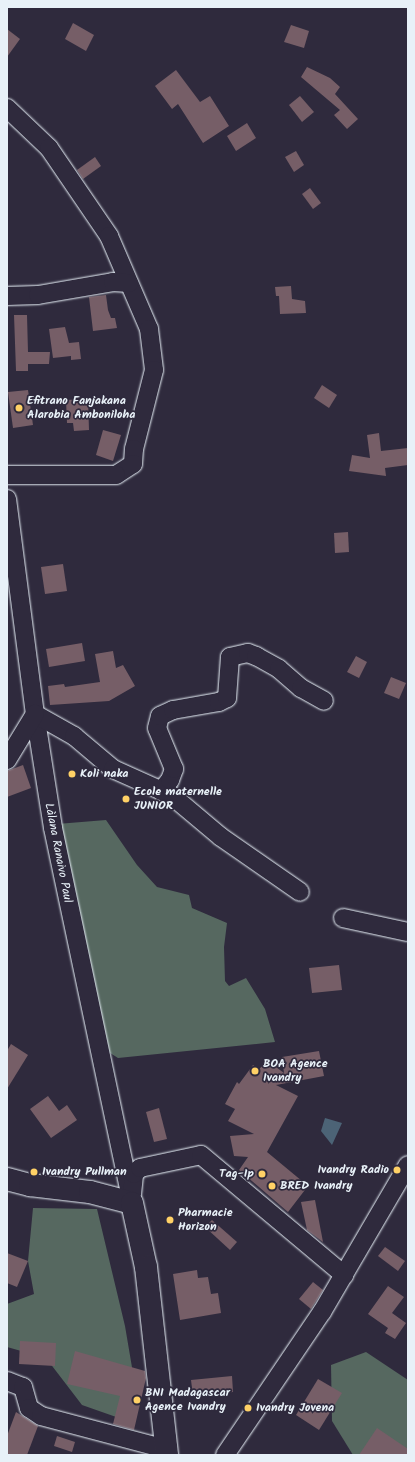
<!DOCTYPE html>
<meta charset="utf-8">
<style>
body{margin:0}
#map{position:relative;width:415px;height:1462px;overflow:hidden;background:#2f2a3d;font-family:Kalam,sans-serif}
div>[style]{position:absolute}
.green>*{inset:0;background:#566860}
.water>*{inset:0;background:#4c6376}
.building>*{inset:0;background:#765e67}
.roads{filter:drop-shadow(0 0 1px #e8f1f8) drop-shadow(0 0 1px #e8f1f8)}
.minor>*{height:18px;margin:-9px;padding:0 9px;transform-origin:9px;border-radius:9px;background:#2f2a3d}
.major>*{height:22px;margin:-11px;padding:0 11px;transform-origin:11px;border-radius:11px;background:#2f2a3d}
.dots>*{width:11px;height:11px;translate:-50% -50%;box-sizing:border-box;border:2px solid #2f2a3d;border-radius:50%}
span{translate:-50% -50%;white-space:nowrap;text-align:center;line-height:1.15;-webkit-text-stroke:3.5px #2f2a3d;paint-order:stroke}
.poi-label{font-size:12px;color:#e8f1f8;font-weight:700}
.left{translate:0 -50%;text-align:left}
.right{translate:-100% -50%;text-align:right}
.street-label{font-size:12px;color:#e8f1f8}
.frame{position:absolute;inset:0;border:8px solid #e8f1f8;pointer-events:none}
</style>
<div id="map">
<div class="green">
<div style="clip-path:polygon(106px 820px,137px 865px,157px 887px,189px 895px,192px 908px,227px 923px,224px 947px,225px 981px,229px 986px,246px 978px,265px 1009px,275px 1042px,118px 1058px,107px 1051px,57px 824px)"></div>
<div style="clip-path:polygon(33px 1208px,97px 1209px,125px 1326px,135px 1385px,119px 1418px,82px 1405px,46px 1358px,7px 1347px,7px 1304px,34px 1294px,28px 1261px)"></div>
<div style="clip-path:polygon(366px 1352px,408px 1380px,408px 1455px,353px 1455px,332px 1421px,331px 1365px)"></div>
</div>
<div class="water">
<div style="clip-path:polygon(325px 1118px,342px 1123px,332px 1145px,321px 1131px)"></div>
</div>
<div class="building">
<div style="clip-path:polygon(73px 23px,94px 35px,86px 51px,65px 39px)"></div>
<div style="clip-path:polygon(291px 25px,309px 31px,304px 48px,284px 42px)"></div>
<div style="clip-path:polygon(7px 29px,20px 39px,7px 57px)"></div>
<div style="clip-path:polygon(307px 67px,330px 78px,340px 87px,335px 94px,358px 119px,347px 129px,334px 115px,340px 110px,301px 77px)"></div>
<div style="clip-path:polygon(176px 70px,200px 102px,210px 96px,229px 126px,203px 143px,178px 104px,172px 109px,155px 86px)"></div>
<div style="clip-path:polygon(300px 96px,314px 112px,302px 122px,289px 105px)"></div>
<div style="clip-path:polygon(247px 123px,256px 138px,236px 151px,227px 136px)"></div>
<div style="clip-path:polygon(296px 151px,304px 165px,294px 172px,285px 157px)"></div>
<div style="clip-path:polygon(95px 157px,101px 166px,83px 179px,77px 170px)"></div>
<div style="clip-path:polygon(310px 188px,321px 203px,313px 209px,302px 194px)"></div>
<div style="clip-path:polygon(291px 286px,292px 299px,305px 301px,306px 313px,280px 314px,279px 296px,276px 296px,275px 287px)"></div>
<div style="clip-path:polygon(106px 295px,108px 310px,111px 318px,115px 318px,117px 328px,93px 331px,89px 297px)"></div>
<div style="clip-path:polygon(14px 315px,27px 315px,28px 352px,50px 352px,49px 364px,28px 364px,28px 371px,16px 371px)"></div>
<div style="clip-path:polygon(65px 327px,69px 343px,79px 342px,81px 359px,71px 360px,71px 356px,53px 358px,49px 329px)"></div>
<div style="clip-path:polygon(322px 385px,337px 395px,329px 408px,314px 398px)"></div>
<div style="clip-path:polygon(28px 390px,33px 425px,13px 428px,8px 392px)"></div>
<div style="clip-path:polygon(88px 399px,89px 430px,74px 431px,73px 423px,67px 423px,66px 400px)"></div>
<div style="clip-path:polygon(103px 430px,121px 435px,113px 461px,96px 455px)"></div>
<div style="clip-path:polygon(379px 433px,381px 451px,408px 448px,408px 465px,385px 468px,386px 476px,349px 471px,352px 455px,370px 458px,367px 435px)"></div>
<div style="clip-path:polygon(348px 532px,349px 552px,335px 553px,334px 533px)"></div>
<div style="clip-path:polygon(63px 564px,67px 591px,45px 594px,41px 567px)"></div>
<div style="clip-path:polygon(82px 643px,85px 661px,49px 667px,46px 649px)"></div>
<div style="clip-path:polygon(113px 651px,116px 668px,123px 665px,135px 686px,109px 701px,50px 705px,48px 686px,64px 684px,65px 687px,100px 682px,95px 654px)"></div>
<div style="clip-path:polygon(356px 656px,367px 662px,359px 678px,347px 672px)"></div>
<div style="clip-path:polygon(391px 677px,406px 683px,399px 699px,384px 693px)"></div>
<div style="clip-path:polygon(23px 765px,31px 788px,7px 797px,7px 771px)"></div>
<div style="clip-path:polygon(339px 965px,342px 990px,312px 993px,309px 968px)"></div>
<div style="clip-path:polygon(11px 1044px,28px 1055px,7px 1089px,7px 1051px)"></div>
<div style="clip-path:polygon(319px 1051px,324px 1076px,276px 1085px,298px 1096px,267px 1152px,308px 1186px,288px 1212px,239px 1170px,248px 1157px,234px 1156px,230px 1136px,254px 1134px,228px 1121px,235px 1109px,225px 1104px,237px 1082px,239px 1084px,253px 1065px,259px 1069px,268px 1061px,284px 1073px,282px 1057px)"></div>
<div style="clip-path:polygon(48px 1096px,59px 1111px,67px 1105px,77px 1120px,51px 1138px,30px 1109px)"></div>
<div style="clip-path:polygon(159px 1108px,167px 1139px,154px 1142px,146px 1112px)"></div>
<div style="clip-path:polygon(315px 1200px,323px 1242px,307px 1230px,301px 1202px)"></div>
<div style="clip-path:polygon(212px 1220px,237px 1242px,230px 1250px,205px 1227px)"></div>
<div style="clip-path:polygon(385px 1247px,405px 1261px,398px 1271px,378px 1256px)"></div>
<div style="clip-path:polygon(7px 1253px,28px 1261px,17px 1287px,7px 1283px)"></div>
<div style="clip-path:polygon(197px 1270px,198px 1278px,208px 1277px,211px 1294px,218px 1293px,221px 1313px,180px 1320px,173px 1274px)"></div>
<div style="clip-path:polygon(313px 1282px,323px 1290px,311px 1309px,299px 1299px)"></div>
<div style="clip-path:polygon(388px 1286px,404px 1297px,392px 1313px,406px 1323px,395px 1339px,385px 1333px,388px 1328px,368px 1314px)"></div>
<div style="clip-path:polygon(20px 1341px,56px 1343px,55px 1366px,19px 1364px)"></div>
<div style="clip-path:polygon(75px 1351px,145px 1371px,146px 1378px,134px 1430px,113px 1424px,120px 1396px,67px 1384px)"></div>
<div style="clip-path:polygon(232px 1376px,233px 1392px,193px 1396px,191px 1380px)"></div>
<div style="clip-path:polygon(318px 1379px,342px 1393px,319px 1430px,296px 1415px)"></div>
<div style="clip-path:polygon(16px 1412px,38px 1426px,27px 1455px,7px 1455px,7px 1436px)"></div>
<div style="clip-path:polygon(377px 1428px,408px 1449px,408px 1455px,359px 1455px)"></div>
<div style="clip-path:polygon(57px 1436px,75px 1442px,72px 1452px,54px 1446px)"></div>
</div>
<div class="roads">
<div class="minor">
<div style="left:7px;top:108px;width:58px;rotate:43.6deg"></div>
<div style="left:49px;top:148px;width:107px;rotate:55.7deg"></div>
<div style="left:109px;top:236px;width:101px;rotate:66.7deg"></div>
<div style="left:149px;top:329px;width:41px;rotate:83deg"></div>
<div style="left:154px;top:370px;width:81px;rotate:104.2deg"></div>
<div style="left:134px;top:449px;width:15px;rotate:94deg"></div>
<div style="left:133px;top:464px;width:20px;rotate:147deg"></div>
<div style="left:116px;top:475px;width:109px;rotate:180deg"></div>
<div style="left:7px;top:296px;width:31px;rotate:-2deg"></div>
<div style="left:38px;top:295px;width:76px;rotate:-9.8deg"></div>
<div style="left:113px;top:282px;width:16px;rotate:4deg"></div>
<div style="left:7px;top:499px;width:217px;rotate:82.6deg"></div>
<div style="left:35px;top:714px;width:115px;rotate:81deg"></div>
<div style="left:53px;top:828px;width:383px;rotate:78.1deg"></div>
<div style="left:35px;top:714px;width:45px;rotate:29.4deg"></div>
<div style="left:74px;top:736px;width:51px;rotate:40.2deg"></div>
<div style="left:113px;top:769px;width:64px;rotate:24.1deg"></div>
<div style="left:171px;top:795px;width:65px;rotate:40deg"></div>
<div style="left:221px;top:837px;width:96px;rotate:34.8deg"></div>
<div style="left:7px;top:760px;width:54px;rotate:-58.7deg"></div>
<div style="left:161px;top:791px;width:14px;rotate:-51deg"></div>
<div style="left:170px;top:780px;width:12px;rotate:-70deg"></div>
<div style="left:174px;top:769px;width:44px;rotate:-112.5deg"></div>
<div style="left:157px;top:728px;width:12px;rotate:-76deg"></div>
<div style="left:160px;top:716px;width:14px;rotate:-25deg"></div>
<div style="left:173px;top:710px;width:47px;rotate:-9.9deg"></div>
<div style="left:219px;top:702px;width:9px;rotate:-27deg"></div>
<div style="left:227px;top:698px;width:41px;rotate:-85.8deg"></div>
<div style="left:230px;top:657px;width:18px;rotate:-13deg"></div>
<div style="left:248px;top:653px;width:9px;rotate:21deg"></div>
<div style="left:256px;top:656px;width:26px;rotate:29deg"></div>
<div style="left:279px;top:669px;width:29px;rotate:41deg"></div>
<div style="left:301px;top:688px;width:26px;rotate:29deg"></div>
<div style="left:343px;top:918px;width:66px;rotate:12.2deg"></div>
<div style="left:132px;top:1194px;width:20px;rotate:-84deg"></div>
<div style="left:134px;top:1174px;width:8px;rotate:-45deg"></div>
<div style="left:140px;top:1168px;width:62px;rotate:-12deg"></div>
<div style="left:201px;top:1155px;width:187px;rotate:40deg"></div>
<div style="left:7px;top:1381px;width:17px;rotate:21deg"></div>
<div style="left:23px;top:1387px;width:22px;rotate:74deg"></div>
<div style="left:29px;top:1408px;width:14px;rotate:34deg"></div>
<div style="left:41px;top:1416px;width:129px;rotate:14.8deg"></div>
<div style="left:225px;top:1455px;width:173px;rotate:-55.9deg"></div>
<div style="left:322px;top:1312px;width:170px;rotate:-59.7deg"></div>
</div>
<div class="major">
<div style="left:7px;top:1179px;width:24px;rotate:15deg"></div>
<div style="left:30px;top:1185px;width:60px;rotate:6.7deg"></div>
<div style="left:90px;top:1192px;width:43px;rotate:14.7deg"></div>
<div style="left:132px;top:1203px;width:66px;rotate:77.7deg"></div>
<div style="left:146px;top:1267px;width:189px;rotate:83.6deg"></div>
</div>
</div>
<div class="dots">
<div style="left:19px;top:408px;background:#ffd166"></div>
<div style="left:72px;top:774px;background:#ffd166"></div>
<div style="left:126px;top:799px;background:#ffd166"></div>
<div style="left:255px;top:1071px;background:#ffd166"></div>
<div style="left:397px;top:1170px;background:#ffd166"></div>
<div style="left:34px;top:1172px;background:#ffd166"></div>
<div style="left:262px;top:1174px;background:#ffd166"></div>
<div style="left:272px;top:1186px;background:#ffd166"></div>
<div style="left:170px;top:1220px;background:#ffd166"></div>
<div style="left:137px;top:1400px;background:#ffd166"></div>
<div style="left:248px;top:1408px;background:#ffd166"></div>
</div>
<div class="poi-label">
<span class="left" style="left:27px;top:408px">Efitrano Fanjakana<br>Alarobia Amboniloha</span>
<span class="left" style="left:80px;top:774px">Koli naka</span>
<span class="left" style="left:134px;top:799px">Ecole maternelle<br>JUNIOR</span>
<span class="left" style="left:263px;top:1071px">BOA Agence<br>Ivandry</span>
<span class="right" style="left:389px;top:1170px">Ivandry Radio</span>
<span class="left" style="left:42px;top:1172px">Ivandry Pullman</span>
<span class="right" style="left:254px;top:1174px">Tag-Ip</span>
<span class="left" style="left:280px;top:1186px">BRED Ivandry</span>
<span class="left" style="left:178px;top:1220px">Pharmacie<br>Horizon</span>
<span class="left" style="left:145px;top:1400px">BNI Madagascar<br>Agence Ivandry</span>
<span class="left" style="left:256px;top:1408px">Ivandry Jovena</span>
</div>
<div class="street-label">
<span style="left:58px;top:853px;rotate:79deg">Làlana Ranaivo Paul</span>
</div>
<div class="frame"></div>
</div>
